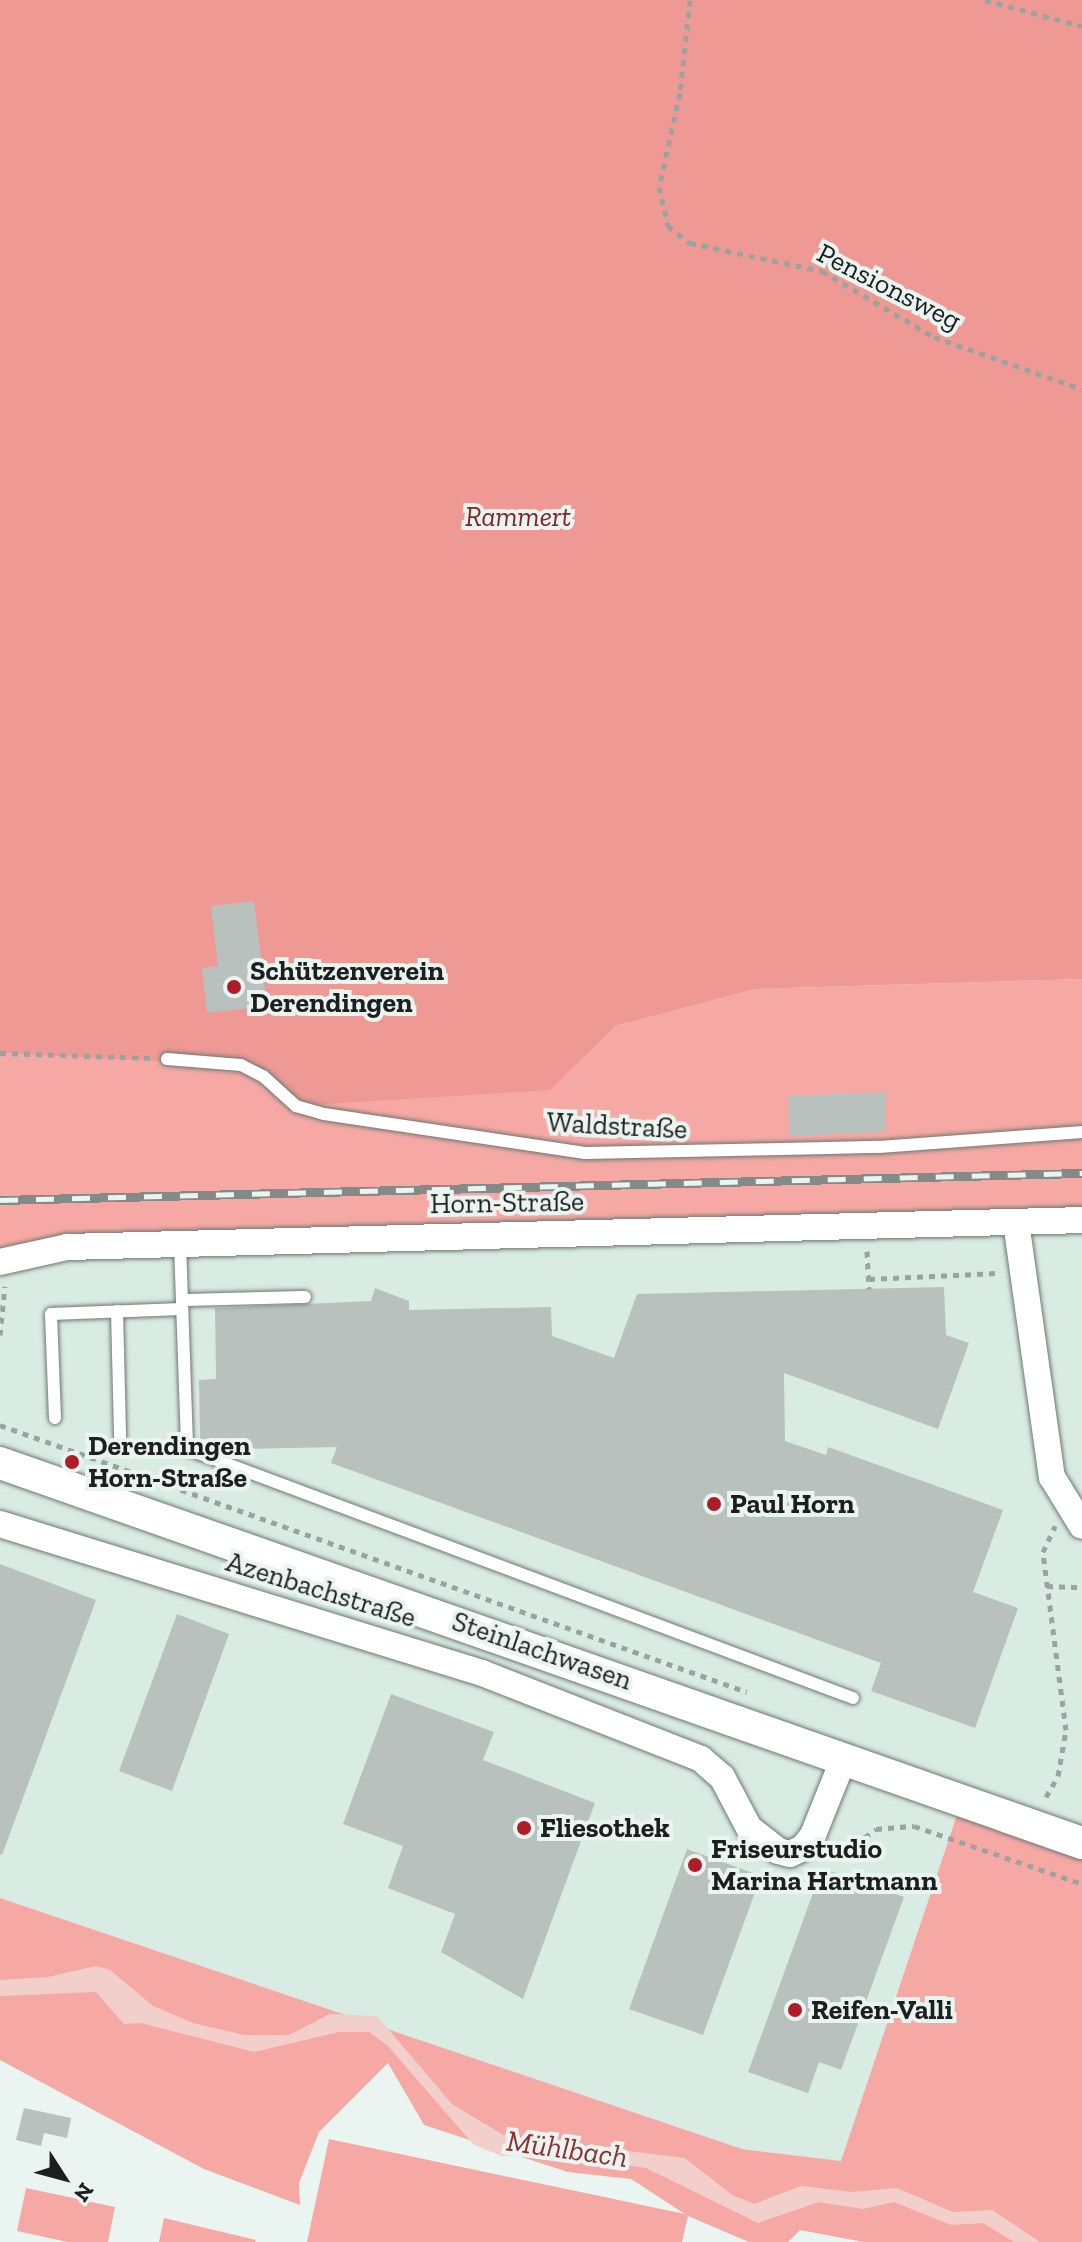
<!DOCTYPE html>
<meta charset="utf-8">
<style>
body{margin:0}
#map{position:relative;width:1082px;height:2242px;overflow:hidden;background:#eaf4f0;font-family:"Zilla Slab",serif}
div>[style]{position:absolute}
.built>*{inset:0;background:#d9ece4}
.green>*{inset:0;background:#f6a9a4}
.forest>*{inset:0;background:#ee9994}
.water>*{inset:0;background:#f3cfcc}
.building>*{inset:0;background:#b8c1bd}
.path>*{height:5px;margin-top:-2.5px;transform-origin:0;background:repeating-linear-gradient(90deg,#9ba3a0 0 6px,transparent 0 12px)}
.roads{filter:drop-shadow(0 0 2px #6e7773) drop-shadow(0 0 2px #6e7773)}
.service>*{height:12px;margin:-6px;padding:0 6px;transform-origin:6px;border-radius:6px;background:#fff}
.minor>*{height:26px;margin:-13px;padding:0 13px;transform-origin:13px;border-radius:13px;background:#fff}
.tertiary>*{height:32px;margin:-16px;padding:0 16px;transform-origin:16px;border-radius:16px;background:#fff}
.rail>*{height:9px;margin-top:-4.5px;transform-origin:0;background:repeating-linear-gradient(90deg,#eaf4f0 0 18px,#848a88 0 36px);box-sizing:border-box;border-block:2px solid #848a88}
.dots>*{width:22px;height:22px;translate:-50% -50%;box-sizing:border-box;border:4px solid #eaf4f0;border-radius:50%}
span{translate:-50% -50%;white-space:nowrap;text-align:center;line-height:1.15;-webkit-text-stroke:8px #eaf4f0;paint-order:stroke}
.street-label{font-size:28px;color:#1c1f1e}
.park-label{font-size:28px;color:#842225;font-style:italic}
.poi-label{font-size:28px;color:#1c1f1e;font-weight:700}
.left{translate:0 -50%;text-align:left}
.water-label{font-size:30px;color:#912f2f;font-style:italic}
.north{position:absolute;left:24px;top:2138px;width:80px;height:80px;-webkit-text-stroke:6px #eaf4f0;paint-order:stroke;rotate:126deg;font-size:22px;font-weight:700;line-height:32px;text-align:center;color:#1c1f1e}
.north::after{content:'';display:block;margin:auto;width:28px;height:36px;background:#1c1f1e;clip-path:polygon(50% 0,100% 100%,50% 72%,0 100%)}
</style>
<div id="map">
<div class="built">
<div style="clip-path:polygon(1082px 1221px,1082px 1843px,962px 1801px,842px 2161px,742px 2149px,0 1898px,0 1262px)"></div>
</div>
<div class="green">
<div style="clip-path:polygon(1082px 979px,1082px 1219px,0 1262px,0 1053px,167px 1059px,551px 1090px,616px 1026px,756px 989px)"></div>
<div style="clip-path:polygon(962px 1800px,1082px 1843px,1082px 2242px,864px 2242px,800px 2230px,788px 2242px,749px 2242px,688px 2216px,682px 2242px,307px 2242px,329px 2139px,685px 2214px,631px 2179px,568px 2172px,424px 2125px,388px 2063px,319px 2132px,299px 2183px,300px 2205px,204px 2169px,0 2060px,0 1898px,742px 2149px,841px 2161px)"></div>
<div style="clip-path:polygon(26px 2188px,115px 2207px,108px 2242px,68px 2242px,17px 2231px)"></div>
<div style="clip-path:polygon(164px 2218px,256px 2240px,255px 2242px,159px 2242px)"></div>
</div>
<div class="forest">
<div style="clip-path:polygon(0 0,1082px 0,1082px 979px,756px 989px,616px 1026px,551px 1090px,296px 1106px,241px 1065px,0 1053px)"></div>
</div>
<div class="water">
<div style="clip-path:polygon(96px 1966px,110px 1970px,153px 2006px,193px 2023px,244px 2035px,289px 2035px,330px 2014px,377px 2016px,452px 2104px,505px 2136px,685px 2158px,732px 2195px,754px 2204px,801px 2186px,852px 2192px,897px 2188px,953px 2212px,992px 2210px,1040px 2242px,1014px 2242px,983px 2223px,951px 2225px,894px 2202px,863px 2209px,819px 2202px,758px 2223px,646px 2168px,537px 2154px,502px 2156px,474px 2145px,387px 2045px,369px 2032px,339px 2032px,254px 2052px,141px 2023px,124px 2024px,96px 1992px,0 1996px,0 1980px,48px 1977px)"></div>
</div>
<div class="building">
<div style="clip-path:polygon(254px 901px,267px 1006px,207px 1013px,202px 968px,218px 966px,211px 906px)"></div>
<div style="clip-path:polygon(885px 1092px,886px 1132px,790px 1136px,788px 1096px)"></div>
<div style="clip-path:polygon(944px 1287px,946px 1335px,969px 1343px,938px 1429px,784px 1373px,785px 1441px,826px 1455px,828px 1447px,1003px 1510px,973px 1592px,1018px 1608px,975px 1728px,871px 1691px,881px 1663px,331px 1463px,337px 1447px,247px 1449px,224px 1448px,224px 1439px,200px 1439px,199px 1380px,216px 1379px,215px 1308px,371px 1301px,375px 1288px,409px 1301px,409px 1310px,551px 1307px,552px 1336px,614px 1358px,637px 1294px)"></div>
<div style="clip-path:polygon(0 1564px,96px 1600px,2px 1855px,0 1854px)"></div>
<div style="clip-path:polygon(177px 1614px,229px 1634px,172px 1791px,119px 1771px)"></div>
<div style="clip-path:polygon(391px 1694px,494px 1732px,483px 1760px,595px 1803px,523px 1999px,441px 1952px,455px 1914px,388px 1888px,403px 1846px,343px 1824px)"></div>
<div style="clip-path:polygon(687px 1849px,761px 1876px,703px 2035px,629px 2009px)"></div>
<div style="clip-path:polygon(822px 1868px,904px 1897px,841px 2070px,819px 2062px,808px 2093px,748px 2072px)"></div>
<div style="clip-path:polygon(24px 2108px,71px 2118px,67px 2138px,44px 2133px,41px 2146px,16px 2140px)"></div>
</div>
<div class="path">
<div style="left:690px;top:0;width:94px;rotate:96.1deg"></div>
<div style="left:680px;top:93px;width:96px;rotate:102.6deg"></div>
<div style="left:659px;top:187px;width:40px;rotate:77deg"></div>
<div style="left:668px;top:226px;width:28px;rotate:38deg"></div>
<div style="left:690px;top:243px;width:135px;rotate:12deg"></div>
<div style="left:822px;top:271px;width:130px;rotate:30.5deg"></div>
<div style="left:934px;top:337px;width:157px;rotate:19.4deg"></div>
<div style="left:985px;top:0;width:100px;rotate:15deg"></div>
<div style="left:0;top:1053px;width:151px;rotate:1.9deg"></div>
<div style="left:867px;top:1251px;width:38px;rotate:87deg"></div>
<div style="left:869px;top:1279px;width:129px;rotate:-2.7deg"></div>
<div style="left:0;top:1335px;width:49px;rotate:-84.2deg"></div>
<div style="left:0;top:1425px;width:793px;rotate:19.67deg"></div>
<div style="left:1047px;top:1586px;width:35px;rotate:2deg"></div>
<div style="left:1046px;top:1797px;width:24px;rotate:-60deg"></div>
<div style="left:1058px;top:1776px;width:47px;rotate:-80.1deg"></div>
<div style="left:1066px;top:1730px;width:179px;rotate:-97.4deg"></div>
<div style="left:1043px;top:1552px;width:29px;rotate:-65deg"></div>
<div style="left:832px;top:1850px;width:13px;rotate:4deg"></div>
<div style="left:845px;top:1851px;width:38px;rotate:-35deg"></div>
<div style="left:876px;top:1829px;width:38px;rotate:-5deg"></div>
<div style="left:914px;top:1826px;width:178px;rotate:19deg"></div>
</div>
<div class="roads">
<div class="service">
<div style="left:167px;top:1059px;width:74px;rotate:4.6deg"></div>
<div style="left:241px;top:1065px;width:25px;rotate:27deg"></div>
<div style="left:263px;top:1076px;width:45px;rotate:42.3deg"></div>
<div style="left:296px;top:1106px;width:29px;rotate:16deg"></div>
<div style="left:324px;top:1114px;width:264px;rotate:8.5deg"></div>
<div style="left:585px;top:1153px;width:294px;rotate:-1.2deg"></div>
<div style="left:879px;top:1147px;width:204px;rotate:-4.2deg"></div>
<div style="left:180px;top:1244px;width:205px;rotate:88deg"></div>
<div style="left:187px;top:1449px;width:711px;rotate:20.5deg"></div>
<div style="left:182px;top:1300px;width:123px;rotate:-1.4deg"></div>
<div style="left:117px;top:1311px;width:126px;rotate:88.6deg"></div>
<div style="left:55px;top:1418px;width:104px;rotate:-92.2deg"></div>
<div style="left:51px;top:1314px;width:131px;rotate:-2.2deg"></div>
</div>
<div class="minor">
<div style="left:1016px;top:1222px;width:258px;rotate:82deg"></div>
<div style="left:1052px;top:1477px;width:57px;rotate:58.5deg"></div>
<div style="left:0;top:1262px;width:69px;rotate:-12.6deg"></div>
<div style="left:67px;top:1247px;width:1015px;rotate:-1.52deg"></div>
<div style="left:0;top:1524px;width:505px;rotate:17.18deg"></div>
<div style="left:482px;top:1673px;width:235px;rotate:21.4deg"></div>
<div style="left:701px;top:1759px;width:28px;rotate:41deg"></div>
<div style="left:722px;top:1777px;width:58px;rotate:62.1deg"></div>
<div style="left:749px;top:1828px;width:37px;rotate:38deg"></div>
<div style="left:778px;top:1851px;width:12px;rotate:14deg"></div>
<div style="left:790px;top:1854px;width:14px;rotate:-25deg"></div>
<div style="left:803px;top:1848px;width:16px;rotate:-52deg"></div>
<div style="left:813px;top:1835px;width:83px;rotate:-68.1deg"></div>
</div>
<div class="tertiary">
<div style="left:0;top:1463px;width:1147px;rotate:19.35deg"></div>
</div>
</div>
<div class="rail">
<div style="left:0;top:1200px;width:1082px;rotate:-1.43deg"></div>
</div>
<div class="dots">
<div style="left:234px;top:987px;background:#af1c28"></div>
<div style="left:72px;top:1462px;background:#af1c28"></div>
<div style="left:714px;top:1504px;background:#af1c28"></div>
<div style="left:524px;top:1828px;background:#af1c28"></div>
<div style="left:695px;top:1865px;background:#af1c28"></div>
<div style="left:795px;top:2010px;background:#af1c28"></div>
</div>
<div class="street-label">
<span style="left:889px;top:287px;rotate:27deg">Pensionsweg</span>
<span style="left:617px;top:1126px;rotate:3deg">Waldstraße</span>
<span style="left:507px;top:1203px;rotate:-1deg">Horn-Straße</span>
<span style="left:321px;top:1590px;rotate:17deg">Azenbachstraße</span>
<span style="left:542px;top:1651px;rotate:19deg">Steinlachwasen</span>
</div>
<div class="park-label">
<span style="left:518px;top:517px">Rammert</span>
</div>
<div class="poi-label">
<span class="left" style="left:250px;top:987px">Schützenverein<br>Derendingen</span>
<span class="left" style="left:88px;top:1462px">Derendingen<br>Horn-Straße</span>
<span class="left" style="left:730px;top:1504px">Paul Horn</span>
<span class="left" style="left:540px;top:1828px">Fliesothek</span>
<span class="left" style="left:711px;top:1865px">Friseurstudio<br>Marina Hartmann</span>
<span class="left" style="left:811px;top:2010px">Reifen-Valli</span>
</div>
<div class="water-label">
<span style="left:567px;top:2149px;rotate:8deg">Mühlbach</span>
</div>
<div class="north">N</div>
</div>
